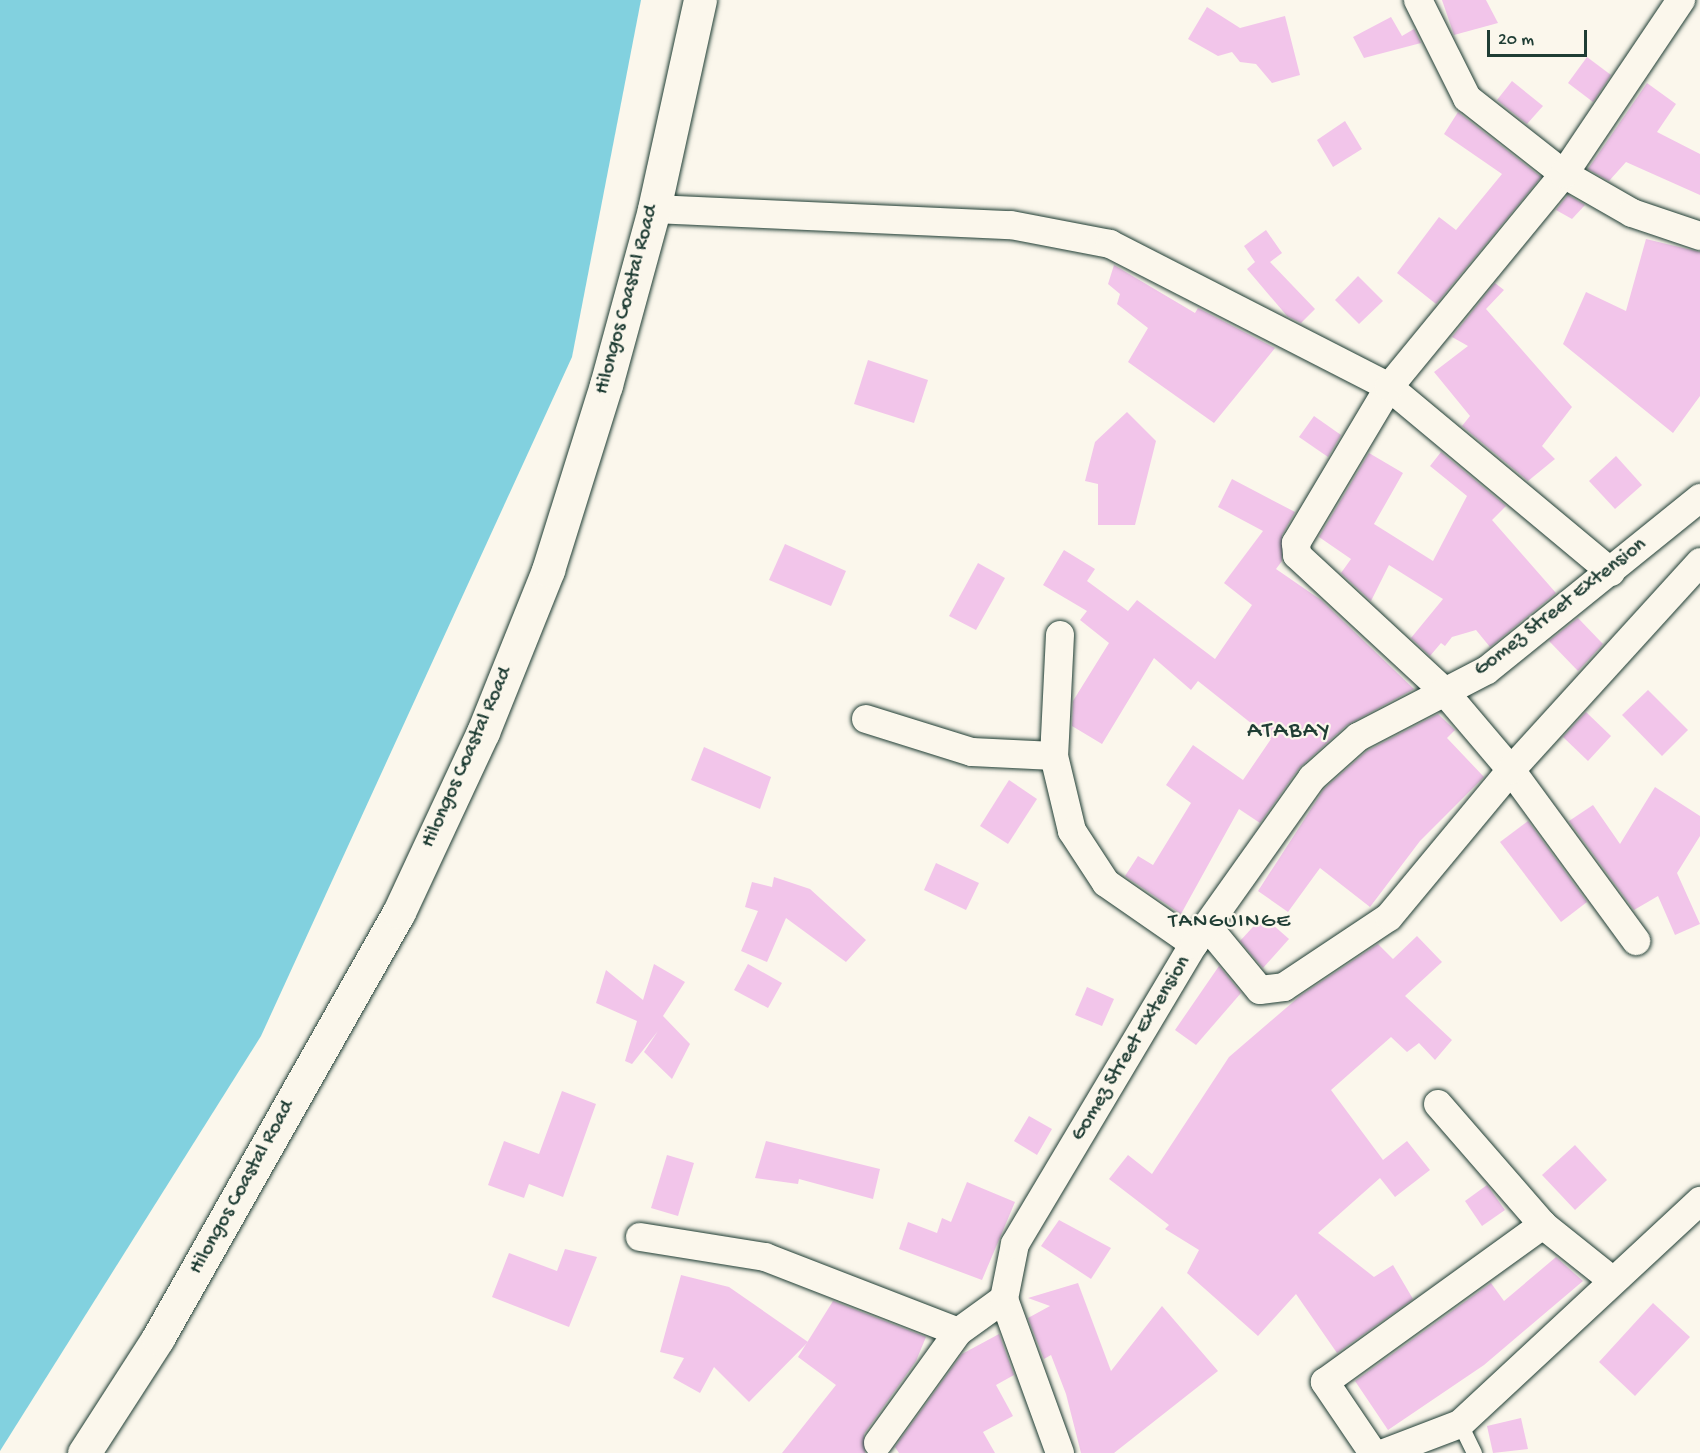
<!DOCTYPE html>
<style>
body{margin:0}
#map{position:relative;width:1700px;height:1453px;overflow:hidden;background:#fbf7ec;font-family:"Gochi Hand",sans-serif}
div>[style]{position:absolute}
.water>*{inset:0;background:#82d1df}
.building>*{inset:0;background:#f2c5ea}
.roads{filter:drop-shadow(0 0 2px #1f3d34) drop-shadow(0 0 2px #1f3d34)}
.lane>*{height:15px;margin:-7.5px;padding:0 7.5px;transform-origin:7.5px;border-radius:7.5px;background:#fbf7ec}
.street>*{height:28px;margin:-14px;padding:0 14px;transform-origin:14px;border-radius:14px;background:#fbf7ec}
.secondary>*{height:33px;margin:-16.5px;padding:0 16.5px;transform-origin:16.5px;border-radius:16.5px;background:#fbf7ec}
span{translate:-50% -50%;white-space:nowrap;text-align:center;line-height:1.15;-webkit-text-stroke:4.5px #fbf7ec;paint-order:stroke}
.street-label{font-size:21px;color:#1f3d34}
.neighbourhood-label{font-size:22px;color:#1f3d34;letter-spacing:1.5px}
.quarter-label{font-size:24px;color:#1f3d34;letter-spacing:1.5px}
.scale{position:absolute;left:1487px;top:30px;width:100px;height:27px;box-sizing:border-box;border:3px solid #1f3d34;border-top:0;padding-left:8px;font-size:18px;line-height:21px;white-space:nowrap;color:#1f3d34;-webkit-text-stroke:4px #fbf7ec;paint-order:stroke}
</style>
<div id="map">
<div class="water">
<div style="clip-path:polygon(0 0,641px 0,572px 357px,261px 1036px,0 1451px)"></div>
</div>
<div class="building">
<div style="clip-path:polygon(1442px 0,1486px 0,1498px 23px,1454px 35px)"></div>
<div style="clip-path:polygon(1207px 7px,1240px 28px,1285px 16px,1300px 75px,1272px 83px,1256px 64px,1240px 62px,1232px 52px,1218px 56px,1188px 39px)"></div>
<div style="clip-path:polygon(1391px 17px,1402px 36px,1414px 29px,1421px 43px,1364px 58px,1353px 37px)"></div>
<div style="clip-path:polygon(1587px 57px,1611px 75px,1593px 102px,1568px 83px)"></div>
<div style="clip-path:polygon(1512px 81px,1543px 106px,1527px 124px,1497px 100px)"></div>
<div style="clip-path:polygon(1647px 83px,1676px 104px,1657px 132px,1700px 154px,1700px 195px,1626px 162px,1609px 181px,1588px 169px)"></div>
<div style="clip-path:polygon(1458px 112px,1541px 177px,1436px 304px,1397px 273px,1439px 217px,1456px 230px,1502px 174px,1444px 134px)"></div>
<div style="clip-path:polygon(1345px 121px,1362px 149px,1333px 167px,1317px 140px)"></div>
<div style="clip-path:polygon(1568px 195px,1585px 205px,1572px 219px,1556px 210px)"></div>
<div style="clip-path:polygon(1266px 230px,1282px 253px,1270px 262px,1315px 309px,1301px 323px,1287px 316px,1247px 269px,1255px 262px,1244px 246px)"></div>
<div style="clip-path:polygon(1646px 239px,1700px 252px,1700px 396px,1673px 433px,1563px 344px,1586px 292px,1626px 311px)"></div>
<div style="clip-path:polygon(1114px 265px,1195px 313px,1198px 308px,1275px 348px,1214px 423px,1128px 362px,1148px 328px,1117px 304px,1120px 294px,1108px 284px)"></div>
<div style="clip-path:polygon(1358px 276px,1383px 301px,1359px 324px,1335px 300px)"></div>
<div style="clip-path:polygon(1495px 283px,1504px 290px,1486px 309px,1572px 407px,1542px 446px,1555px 459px,1528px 481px,1462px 426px,1470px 416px,1434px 372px,1468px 346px,1452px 337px)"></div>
<div style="clip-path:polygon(868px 360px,928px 380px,914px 423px,854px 404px)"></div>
<div style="clip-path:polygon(1127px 412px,1156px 441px,1135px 525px,1098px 525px,1098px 484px,1085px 481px,1095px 442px)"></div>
<div style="clip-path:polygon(1314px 416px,1341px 435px,1328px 457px,1299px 437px)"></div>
<div style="clip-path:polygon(1441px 452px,1506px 506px,1492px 520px,1556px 593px,1490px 647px,1476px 630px,1452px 637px,1445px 646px,1441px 643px,1430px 656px,1411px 638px,1443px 599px,1389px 565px,1371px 601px,1341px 573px,1351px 559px,1319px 537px,1369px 453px,1403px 473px,1374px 524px,1433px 561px,1467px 496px,1430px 466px)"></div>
<div style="clip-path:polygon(1616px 456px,1642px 485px,1615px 509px,1589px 481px)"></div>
<div style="clip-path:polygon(1232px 479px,1295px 512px,1282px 535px,1282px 561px,1276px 569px,1321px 600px,1414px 689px,1347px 725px,1299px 768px,1260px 823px,1239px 809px,1181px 914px,1125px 876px,1138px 856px,1153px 865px,1191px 803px,1166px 785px,1193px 745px,1243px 780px,1271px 739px,1198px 681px,1191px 690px,1154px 658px,1102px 744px,1072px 726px,1073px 701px,1109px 643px,1080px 620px,1087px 611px,1043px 585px,1064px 550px,1095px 569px,1087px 581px,1128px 611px,1137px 600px,1215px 659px,1252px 605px,1224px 583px,1263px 531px,1218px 507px)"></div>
<div style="clip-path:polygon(785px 544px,846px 571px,831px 606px,769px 580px)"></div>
<div style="clip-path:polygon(978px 563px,1005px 578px,976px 630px,949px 616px)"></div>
<div style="clip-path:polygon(1578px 618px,1603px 644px,1578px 671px,1549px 641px)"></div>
<div style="clip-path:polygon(1648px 690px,1688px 730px,1662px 756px,1622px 715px)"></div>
<div style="clip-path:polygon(1586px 712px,1611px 736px,1588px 761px,1563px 737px)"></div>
<div style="clip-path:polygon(1438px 714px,1455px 730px,1447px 738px,1484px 777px,1420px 841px,1370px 907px,1320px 868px,1288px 912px,1258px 891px,1324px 789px,1367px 751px)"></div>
<div style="clip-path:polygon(704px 747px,771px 777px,760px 809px,691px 780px)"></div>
<div style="clip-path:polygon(1009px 780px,1037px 799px,1008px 844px,980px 826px)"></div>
<div style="clip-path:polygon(1655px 787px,1700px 816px,1700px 836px,1677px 873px,1700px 924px,1675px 935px,1658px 896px,1634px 910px,1569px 821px,1593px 805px,1620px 844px)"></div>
<div style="clip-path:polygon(1528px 821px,1587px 902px,1561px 922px,1500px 842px)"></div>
<div style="clip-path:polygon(936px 863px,979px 883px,966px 910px,924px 890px)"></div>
<div style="clip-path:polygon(774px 877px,810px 889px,866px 940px,846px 962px,786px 918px,767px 962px,741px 951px,758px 911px,745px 907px,752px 882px,772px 887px)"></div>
<div style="clip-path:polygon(1263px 916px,1289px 939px,1263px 968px,1240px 941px)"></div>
<div style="clip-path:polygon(1417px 936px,1442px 962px,1405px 996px,1452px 1040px,1435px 1060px,1419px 1043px,1407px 1052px,1391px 1037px,1331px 1090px,1383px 1160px,1407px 1141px,1430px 1170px,1395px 1197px,1380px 1178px,1318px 1233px,1374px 1277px,1393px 1265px,1413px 1299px,1337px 1353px,1296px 1294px,1258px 1336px,1187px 1273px,1199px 1250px,1165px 1229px,1169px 1225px,1109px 1179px,1128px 1155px,1152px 1174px,1229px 1057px,1300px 996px,1378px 944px,1393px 959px)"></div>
<div style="clip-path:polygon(654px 964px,685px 982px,663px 1016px,690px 1044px,672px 1079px,644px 1052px,658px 1031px,632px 1064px,625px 1061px,637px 1021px,596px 1003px,606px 970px,643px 1000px)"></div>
<div style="clip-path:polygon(748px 964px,782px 983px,768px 1008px,734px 990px)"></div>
<div style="clip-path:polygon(1219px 966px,1241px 993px,1196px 1045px,1175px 1030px)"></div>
<div style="clip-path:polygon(1087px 987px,1114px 999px,1102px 1026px,1075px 1015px)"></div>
<div style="clip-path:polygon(562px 1091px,596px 1104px,563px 1197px,529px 1184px,524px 1198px,488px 1185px,504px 1141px,539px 1154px)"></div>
<div style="clip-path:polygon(1029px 1116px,1052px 1129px,1037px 1155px,1014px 1141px)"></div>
<div style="clip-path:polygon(766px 1141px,880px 1169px,873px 1199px,799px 1179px,798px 1184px,755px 1178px)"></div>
<div style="clip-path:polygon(1575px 1145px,1607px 1180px,1575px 1210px,1542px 1175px)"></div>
<div style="clip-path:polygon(667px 1155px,694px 1163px,678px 1216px,651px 1208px)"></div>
<div style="clip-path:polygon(967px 1182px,1015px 1202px,982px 1280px,899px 1249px,908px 1222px,937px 1233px,942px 1218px,951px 1222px)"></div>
<div style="clip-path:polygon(1487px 1185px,1505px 1210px,1482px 1226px,1465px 1201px)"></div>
<div style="clip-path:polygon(1059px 1220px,1111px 1248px,1091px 1279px,1041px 1246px)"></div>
<div style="clip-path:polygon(565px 1249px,597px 1257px,569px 1327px,492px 1297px,509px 1253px,557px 1271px)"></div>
<div style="clip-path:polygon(1556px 1257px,1583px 1281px,1484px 1365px,1388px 1430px,1355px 1381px,1491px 1283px,1504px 1301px)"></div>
<div style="clip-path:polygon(681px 1275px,729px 1287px,808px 1342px,749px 1402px,714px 1367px,700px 1393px,673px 1378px,684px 1358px,660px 1352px)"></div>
<div style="clip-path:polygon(1078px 1283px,1111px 1371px,1162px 1306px,1218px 1371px,1114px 1453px,1081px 1453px,1066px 1394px,1051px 1355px,1044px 1359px,1028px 1318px,1050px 1306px,1028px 1298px)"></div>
<div style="clip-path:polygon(833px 1301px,926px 1337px,916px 1361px,864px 1434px,865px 1453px,782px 1453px,836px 1385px,798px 1357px)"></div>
<div style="clip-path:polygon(1653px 1303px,1690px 1337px,1635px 1396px,1599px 1362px)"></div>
<div style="clip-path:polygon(999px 1334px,1014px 1375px,996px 1385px,1013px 1416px,983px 1432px,995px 1453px,899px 1453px,895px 1447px,962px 1354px)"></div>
<div style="clip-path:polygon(1521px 1418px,1528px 1449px,1493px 1453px,1487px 1426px)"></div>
</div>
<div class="roads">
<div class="lane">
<div style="left:1460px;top:1424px;width:32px;rotate:64deg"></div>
</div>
<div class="street">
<div style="left:1418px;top:0;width:110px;rotate:63.4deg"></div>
<div style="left:1467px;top:98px;width:123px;rotate:38.1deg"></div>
<div style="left:1564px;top:174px;width:78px;rotate:29.8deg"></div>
<div style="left:1632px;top:213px;width:72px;rotate:18.7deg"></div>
<div style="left:654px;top:209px;width:357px;rotate:2.6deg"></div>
<div style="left:1011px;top:225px;width:101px;rotate:10.9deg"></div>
<div style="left:1110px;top:244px;width:314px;rotate:27.1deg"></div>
<div style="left:1389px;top:387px;width:182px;rotate:120.8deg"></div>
<div style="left:1296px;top:543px;width:12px;rotate:85deg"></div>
<div style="left:1297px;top:555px;width:200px;rotate:42.8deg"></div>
<div style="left:1444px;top:691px;width:104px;rotate:49.7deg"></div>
<div style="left:1511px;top:770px;width:212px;rotate:53.8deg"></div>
<div style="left:1611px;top:572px;width:289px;rotate:-140.2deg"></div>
<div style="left:1389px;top:387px;width:276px;rotate:-50.6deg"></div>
<div style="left:1564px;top:174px;width:210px;rotate:-56.1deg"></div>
<div style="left:1060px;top:635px;width:121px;rotate:92.8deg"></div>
<div style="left:1054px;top:756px;width:77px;rotate:76.5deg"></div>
<div style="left:1072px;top:831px;width:62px;rotate:56.8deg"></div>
<div style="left:1106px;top:883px;width:107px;rotate:34.7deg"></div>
<div style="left:866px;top:719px;width:111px;rotate:17.3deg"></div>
<div style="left:972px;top:752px;width:82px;rotate:2.8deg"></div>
<div style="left:1207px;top:926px;width:83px;rotate:50.4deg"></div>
<div style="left:1260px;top:990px;width:24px;rotate:-7deg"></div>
<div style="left:1284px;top:987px;width:126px;rotate:-33.7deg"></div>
<div style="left:1389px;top:917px;width:191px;rotate:-50.3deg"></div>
<div style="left:1511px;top:770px;width:281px;rotate:-47.7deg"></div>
<div style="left:1438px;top:1104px;width:160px;rotate:49deg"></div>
<div style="left:640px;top:1237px;width:127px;rotate:9.1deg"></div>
<div style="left:765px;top:1257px;width:207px;rotate:21.2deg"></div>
<div style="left:958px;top:1332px;width:57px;rotate:-35.7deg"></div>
<div style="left:878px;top:1443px;width:137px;rotate:-54.2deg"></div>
<div style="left:1060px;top:1453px;width:164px;rotate:-110deg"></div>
<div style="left:1004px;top:1299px;width:56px;rotate:-78.7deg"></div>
<div style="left:1015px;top:1244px;width:349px;rotate:-59.2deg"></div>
<div style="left:1194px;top:944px;width:204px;rotate:-54.6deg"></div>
<div style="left:1312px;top:778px;width:62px;rotate:-41.7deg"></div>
<div style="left:1358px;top:737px;width:145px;rotate:-27.4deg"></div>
<div style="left:1487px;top:670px;width:274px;rotate:-38.9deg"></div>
<div style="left:1373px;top:1453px;width:86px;rotate:-124.1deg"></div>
<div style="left:1325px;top:1382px;width:269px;rotate:-35.8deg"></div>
<div style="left:1543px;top:1225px;width:88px;rotate:38.6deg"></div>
<div style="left:1384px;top:1453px;width:81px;rotate:-20.9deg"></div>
<div style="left:1460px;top:1424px;width:328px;rotate:-42.9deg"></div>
</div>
<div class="secondary">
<div style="left:84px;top:1453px;width:137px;rotate:-57.2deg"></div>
<div style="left:158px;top:1338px;width:489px;rotate:-60.5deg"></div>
<div style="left:399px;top:912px;width:199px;rotate:-65deg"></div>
<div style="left:483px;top:732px;width:175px;rotate:-68.1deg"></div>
<div style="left:548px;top:570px;width:194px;rotate:-72.6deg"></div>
<div style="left:606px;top:385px;width:182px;rotate:-74.7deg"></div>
<div style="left:654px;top:209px;width:214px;rotate:-77.6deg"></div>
</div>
</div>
<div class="street-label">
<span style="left:628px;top:300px;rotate:-75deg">Hilongos Coastal Road</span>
<span style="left:1561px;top:608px;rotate:-38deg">Gomez Street Extension</span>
<span style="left:468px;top:758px;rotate:-66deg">Hilongos Coastal Road</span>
<span style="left:1132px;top:1049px;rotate:-59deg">Gomez Street Extension</span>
<span style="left:243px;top:1188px;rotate:-61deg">Hilongos Coastal Road</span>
</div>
<div class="neighbourhood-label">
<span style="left:1230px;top:923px">TANGUINGE</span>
</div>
<div class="quarter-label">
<span style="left:1289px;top:732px">ATABAY</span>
</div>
<div class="scale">20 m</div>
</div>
